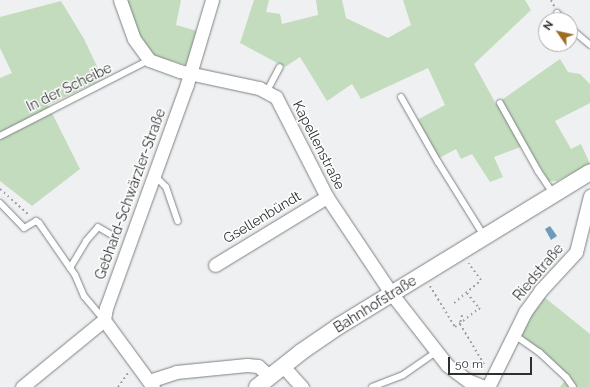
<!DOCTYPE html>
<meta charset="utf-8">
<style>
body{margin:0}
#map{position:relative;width:590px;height:387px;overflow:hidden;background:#eef0f2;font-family:Raleway,sans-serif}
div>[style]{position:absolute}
.green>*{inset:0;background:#c2dcbd}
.water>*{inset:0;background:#6e9cb8}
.path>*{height:2px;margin-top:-1px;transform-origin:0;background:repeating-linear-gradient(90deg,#9fa1a2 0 2px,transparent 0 5px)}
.roads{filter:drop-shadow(0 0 1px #7f8182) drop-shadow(0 0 1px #7f8182)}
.service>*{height:6px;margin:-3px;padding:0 3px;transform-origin:3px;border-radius:3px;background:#fff}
.minor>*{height:13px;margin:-6.5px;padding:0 6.5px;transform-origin:6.5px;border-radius:6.5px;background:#fff}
.tertiary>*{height:16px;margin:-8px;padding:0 8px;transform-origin:8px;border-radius:8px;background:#fff}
span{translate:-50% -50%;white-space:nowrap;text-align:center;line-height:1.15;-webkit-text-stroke:3px #fff;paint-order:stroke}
.street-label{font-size:14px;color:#2e2f30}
.north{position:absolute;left:538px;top:12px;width:40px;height:40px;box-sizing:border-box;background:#fff;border:1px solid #abacac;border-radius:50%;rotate:304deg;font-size:11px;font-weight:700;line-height:16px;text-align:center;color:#2e2f30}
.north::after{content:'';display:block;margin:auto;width:14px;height:18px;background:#9f6d22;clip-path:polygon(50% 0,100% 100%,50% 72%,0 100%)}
.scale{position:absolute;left:448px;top:357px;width:84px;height:18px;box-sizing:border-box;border:2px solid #2e2f30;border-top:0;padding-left:5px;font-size:12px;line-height:14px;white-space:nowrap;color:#2e2f30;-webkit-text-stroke:3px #fff;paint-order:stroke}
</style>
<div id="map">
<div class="green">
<div style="clip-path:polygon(125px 0,181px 0,176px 25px,197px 31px,186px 65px,152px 55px,142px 42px)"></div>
<div style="clip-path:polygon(254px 0,269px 0,266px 12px,280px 14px,282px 24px,318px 15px,316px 0,342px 0,346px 18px,388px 38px,411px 25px,403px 0,525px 0,531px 10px,474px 64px,496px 104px,560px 59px,568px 72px,580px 74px,590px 84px,590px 103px,555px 121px,571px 149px,581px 144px,590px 164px,557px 181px,549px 181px,526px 145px,494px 157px,503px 177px,490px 182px,472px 154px,461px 159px,456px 149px,439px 158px,417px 120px,445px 105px,428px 68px,361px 99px,352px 84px,327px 101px,300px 57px,285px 67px,240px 43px)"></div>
<div style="clip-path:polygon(61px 1px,84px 39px,103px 79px,48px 105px,80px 169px,32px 206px,0 181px,0 78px,12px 73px,0 48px,0 17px)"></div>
<div style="clip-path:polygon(543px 296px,590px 334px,590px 387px,560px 387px,568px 377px,521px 335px,531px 311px)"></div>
</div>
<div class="water">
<div style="clip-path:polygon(550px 226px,557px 236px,551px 240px,545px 229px)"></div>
</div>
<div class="path">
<div style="left:551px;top:0;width:7px;rotate:63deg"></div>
<div style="left:0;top:189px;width:39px;rotate:42deg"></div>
<div style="left:430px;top:286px;width:48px;rotate:58.6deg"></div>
<div style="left:455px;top:327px;width:31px;rotate:-38deg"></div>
<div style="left:479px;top:308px;width:4px;rotate:56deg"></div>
<div style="left:467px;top:293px;width:19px;rotate:51deg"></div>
<div style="left:454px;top:303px;width:35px;rotate:-40deg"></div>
<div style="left:481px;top:280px;width:21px;rotate:-127deg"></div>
<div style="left:462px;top:315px;width:9px;rotate:103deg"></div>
<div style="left:460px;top:324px;width:49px;rotate:59.2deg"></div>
<div style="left:118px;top:387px;width:19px;rotate:-54deg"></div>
</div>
<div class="roads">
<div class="service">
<div style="left:557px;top:13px;width:9px;rotate:49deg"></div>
<div style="left:570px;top:28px;width:26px;rotate:40deg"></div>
<div style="left:267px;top:91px;width:27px;rotate:-62deg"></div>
<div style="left:401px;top:97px;width:75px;rotate:60.4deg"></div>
<div style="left:438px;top:162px;width:87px;rotate:58.1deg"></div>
<div style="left:500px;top:103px;width:78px;rotate:60.8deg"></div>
<div style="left:538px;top:171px;width:27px;rotate:56deg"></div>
<div style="left:0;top:136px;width:167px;rotate:-27deg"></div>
<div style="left:154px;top:175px;width:17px;rotate:45deg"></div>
<div style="left:166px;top:187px;width:36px;rotate:71deg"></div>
<div style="left:0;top:203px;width:35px;rotate:46deg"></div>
<div style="left:24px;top:228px;width:14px;rotate:-30deg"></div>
<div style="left:36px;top:221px;width:4px;rotate:34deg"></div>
<div style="left:39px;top:223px;width:63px;rotate:55.3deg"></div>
<div style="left:75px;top:275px;width:23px;rotate:67deg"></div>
<div style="left:84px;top:296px;width:30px;rotate:50deg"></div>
<div style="left:70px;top:268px;width:31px;rotate:-59deg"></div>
<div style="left:86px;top:241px;width:18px;rotate:-49deg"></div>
<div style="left:98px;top:227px;width:20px;rotate:30deg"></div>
<div style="left:513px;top:334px;width:32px;rotate:35deg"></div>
<div style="left:539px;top:352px;width:37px;rotate:43deg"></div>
<div style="left:566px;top:377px;width:12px;rotate:55deg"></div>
<div style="left:372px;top:387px;width:33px;rotate:-21deg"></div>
<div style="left:403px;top:375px;width:40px;rotate:-34.9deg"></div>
</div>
<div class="minor">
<div style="left:120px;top:0;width:41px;rotate:70.3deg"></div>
<div style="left:134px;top:39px;width:26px;rotate:54deg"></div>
<div style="left:149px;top:60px;width:32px;rotate:20deg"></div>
<div style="left:179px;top:71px;width:82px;rotate:12deg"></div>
<div style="left:259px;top:88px;width:19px;rotate:28deg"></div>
<div style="left:276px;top:97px;width:112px;rotate:63deg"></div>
<div style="left:327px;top:197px;width:115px;rotate:56.3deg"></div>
<div style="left:391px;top:293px;width:91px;rotate:52.1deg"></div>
<div style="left:447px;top:365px;width:25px;rotate:37deg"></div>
<div style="left:467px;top:380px;width:18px;rotate:22deg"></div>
<div style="left:215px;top:265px;width:131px;rotate:-31.3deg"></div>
<div style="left:282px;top:365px;width:30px;rotate:48deg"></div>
<div style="left:149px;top:381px;width:28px;rotate:-18deg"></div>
<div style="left:176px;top:372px;width:71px;rotate:-5.6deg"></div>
<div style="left:247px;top:365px;width:11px;rotate:5deg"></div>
<div style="left:258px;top:366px;width:15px;rotate:42deg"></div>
<div style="left:22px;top:387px;width:106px;rotate:-39.3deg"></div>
<div style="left:153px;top:387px;width:83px;rotate:-126.2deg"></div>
<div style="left:104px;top:320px;width:12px;rotate:-81deg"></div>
<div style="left:106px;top:308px;width:238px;rotate:-70.1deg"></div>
<div style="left:187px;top:84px;width:88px;rotate:-73.4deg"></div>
<div style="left:488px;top:387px;width:84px;rotate:-63.7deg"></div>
<div style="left:525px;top:312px;width:26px;rotate:-54deg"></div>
<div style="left:540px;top:291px;width:53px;rotate:-47.3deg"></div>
<div style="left:576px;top:252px;width:58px;rotate:-76deg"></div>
</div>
<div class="tertiary">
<div style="left:257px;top:387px;width:56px;rotate:-38.5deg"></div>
<div style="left:301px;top:352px;width:46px;rotate:-34.4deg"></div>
<div style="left:339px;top:326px;width:294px;rotate:-31.5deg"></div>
</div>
</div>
<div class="street-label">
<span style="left:69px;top:87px;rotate:-26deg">In der Scheibe</span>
<span style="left:319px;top:145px;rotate:63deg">Kapellenstraße</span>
<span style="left:130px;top:194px;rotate:-70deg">Gebhard-Schwärzler-Straße</span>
<span style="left:262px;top:217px;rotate:-31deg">Gsellenbündt</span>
<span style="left:538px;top:272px;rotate:-50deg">Riedstraße</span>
<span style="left:375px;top:304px;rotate:-32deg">Bahnhofstraße</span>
</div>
<div class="north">N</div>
<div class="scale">50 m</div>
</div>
